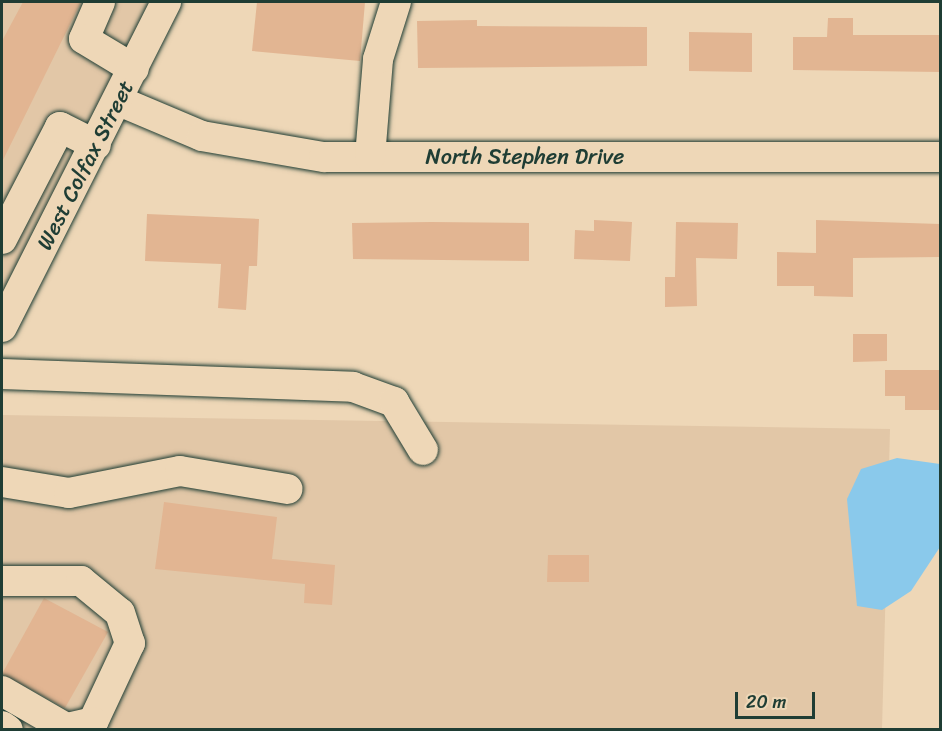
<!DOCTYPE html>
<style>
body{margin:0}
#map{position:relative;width:942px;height:731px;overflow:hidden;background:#eed7b7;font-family:Sriracha,sans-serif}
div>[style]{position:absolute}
.built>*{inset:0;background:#e2c7a7}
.water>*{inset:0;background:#8ac9eb}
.building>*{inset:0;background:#e2b592}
.roads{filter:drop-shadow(0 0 2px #1f3d34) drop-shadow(0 0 2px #1f3d34)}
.minor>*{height:30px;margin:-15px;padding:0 15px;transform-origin:15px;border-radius:15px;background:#eed7b7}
span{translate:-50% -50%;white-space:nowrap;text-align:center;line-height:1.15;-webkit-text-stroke:6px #eed7b7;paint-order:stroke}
.street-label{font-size:22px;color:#1f3d34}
.frame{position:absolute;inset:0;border:3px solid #1f3d34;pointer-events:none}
.scale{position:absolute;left:735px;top:692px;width:80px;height:27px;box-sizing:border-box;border:3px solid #1f3d34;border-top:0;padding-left:8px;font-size:18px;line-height:21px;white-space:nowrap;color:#1f3d34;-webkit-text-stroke:4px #eed7b7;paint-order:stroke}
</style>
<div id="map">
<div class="built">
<div style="clip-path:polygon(2px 2px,166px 2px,2px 327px)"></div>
<div style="clip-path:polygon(2px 415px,890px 429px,882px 729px,2px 730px)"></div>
</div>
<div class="water">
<div style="clip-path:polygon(897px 458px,940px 464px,940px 547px,911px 591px,882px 610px,857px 606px,847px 499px,861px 469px)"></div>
</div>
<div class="building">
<div style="clip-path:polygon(23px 2px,81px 2px,2px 162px,2px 41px)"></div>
<div style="clip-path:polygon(257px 2px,365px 2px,360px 61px,252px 51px)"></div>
<div style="clip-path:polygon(828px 18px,853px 18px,853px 35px,940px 35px,940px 72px,793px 70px,793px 37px,827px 37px)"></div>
<div style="clip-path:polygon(477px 20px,477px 26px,647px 27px,647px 66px,418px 68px,417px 21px)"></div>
<div style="clip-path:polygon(689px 32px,752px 33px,752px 72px,689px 71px)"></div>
<div style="clip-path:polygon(147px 214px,259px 219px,257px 266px,249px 266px,246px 310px,218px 308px,221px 264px,145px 261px)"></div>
<div style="clip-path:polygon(594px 220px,632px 222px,630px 261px,574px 259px,575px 230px,594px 231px)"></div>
<div style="clip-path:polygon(816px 220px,940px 224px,940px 257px,853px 258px,853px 297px,814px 296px,814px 286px,777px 286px,777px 252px,816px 253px)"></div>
<div style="clip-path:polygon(431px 222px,529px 223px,529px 261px,353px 259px,352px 223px)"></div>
<div style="clip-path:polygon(676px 222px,738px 223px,737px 259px,696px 258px,697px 306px,665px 307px,665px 277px,675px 277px)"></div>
<div style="clip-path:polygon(853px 334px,887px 334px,887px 361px,853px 362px)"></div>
<div style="clip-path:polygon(885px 370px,940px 370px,939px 410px,905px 410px,905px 396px,885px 396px)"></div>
<div style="clip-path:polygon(164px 502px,277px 517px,272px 559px,335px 565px,332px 605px,304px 603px,305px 584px,155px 569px)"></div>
<div style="clip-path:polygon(548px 555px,589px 555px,589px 582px,547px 582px)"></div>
<div style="clip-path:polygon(44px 598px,108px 632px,65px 708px,2px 674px)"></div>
</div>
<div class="roads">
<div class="minor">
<div style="left:100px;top:2px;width:40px;rotate:113.4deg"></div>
<div style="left:84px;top:39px;width:58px;rotate:31deg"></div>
<div style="left:119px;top:101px;width:90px;rotate:22.9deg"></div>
<div style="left:202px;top:136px;width:124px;rotate:9.8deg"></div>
<div style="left:324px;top:157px;width:616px"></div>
<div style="left:370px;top:157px;width:98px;rotate:-85.3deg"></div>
<div style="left:378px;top:59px;width:60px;rotate:-72.5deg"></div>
<div style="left:2px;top:239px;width:126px;rotate:-62.6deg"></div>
<div style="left:60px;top:127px;width:40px;rotate:26.6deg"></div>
<div style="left:2px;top:327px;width:364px;rotate:-63.2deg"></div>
<div style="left:2px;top:374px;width:351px;rotate:2.1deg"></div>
<div style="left:353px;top:387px;width:44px;rotate:20.1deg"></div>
<div style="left:394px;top:402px;width:56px;rotate:58.9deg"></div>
<div style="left:2px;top:482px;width:68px;rotate:9.3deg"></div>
<div style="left:69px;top:493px;width:113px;rotate:-11.2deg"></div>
<div style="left:180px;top:471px;width:109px;rotate:9.5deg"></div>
<div style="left:2px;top:581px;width:79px"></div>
<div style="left:81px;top:581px;width:50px;rotate:39.4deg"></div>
<div style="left:120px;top:613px;width:32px;rotate:72deg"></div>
<div style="left:130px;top:643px;width:87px;rotate:115.1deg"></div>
<div style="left:93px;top:722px;width:28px;rotate:167deg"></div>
<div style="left:66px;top:728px;width:74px;rotate:-150deg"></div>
<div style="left:2px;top:726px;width:7px;rotate:34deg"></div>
</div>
</div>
<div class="street-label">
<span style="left:525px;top:157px">North Stephen Drive</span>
<span style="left:85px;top:165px;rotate:-63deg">West Colfax Street</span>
</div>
<div class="frame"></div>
<div class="scale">20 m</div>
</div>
